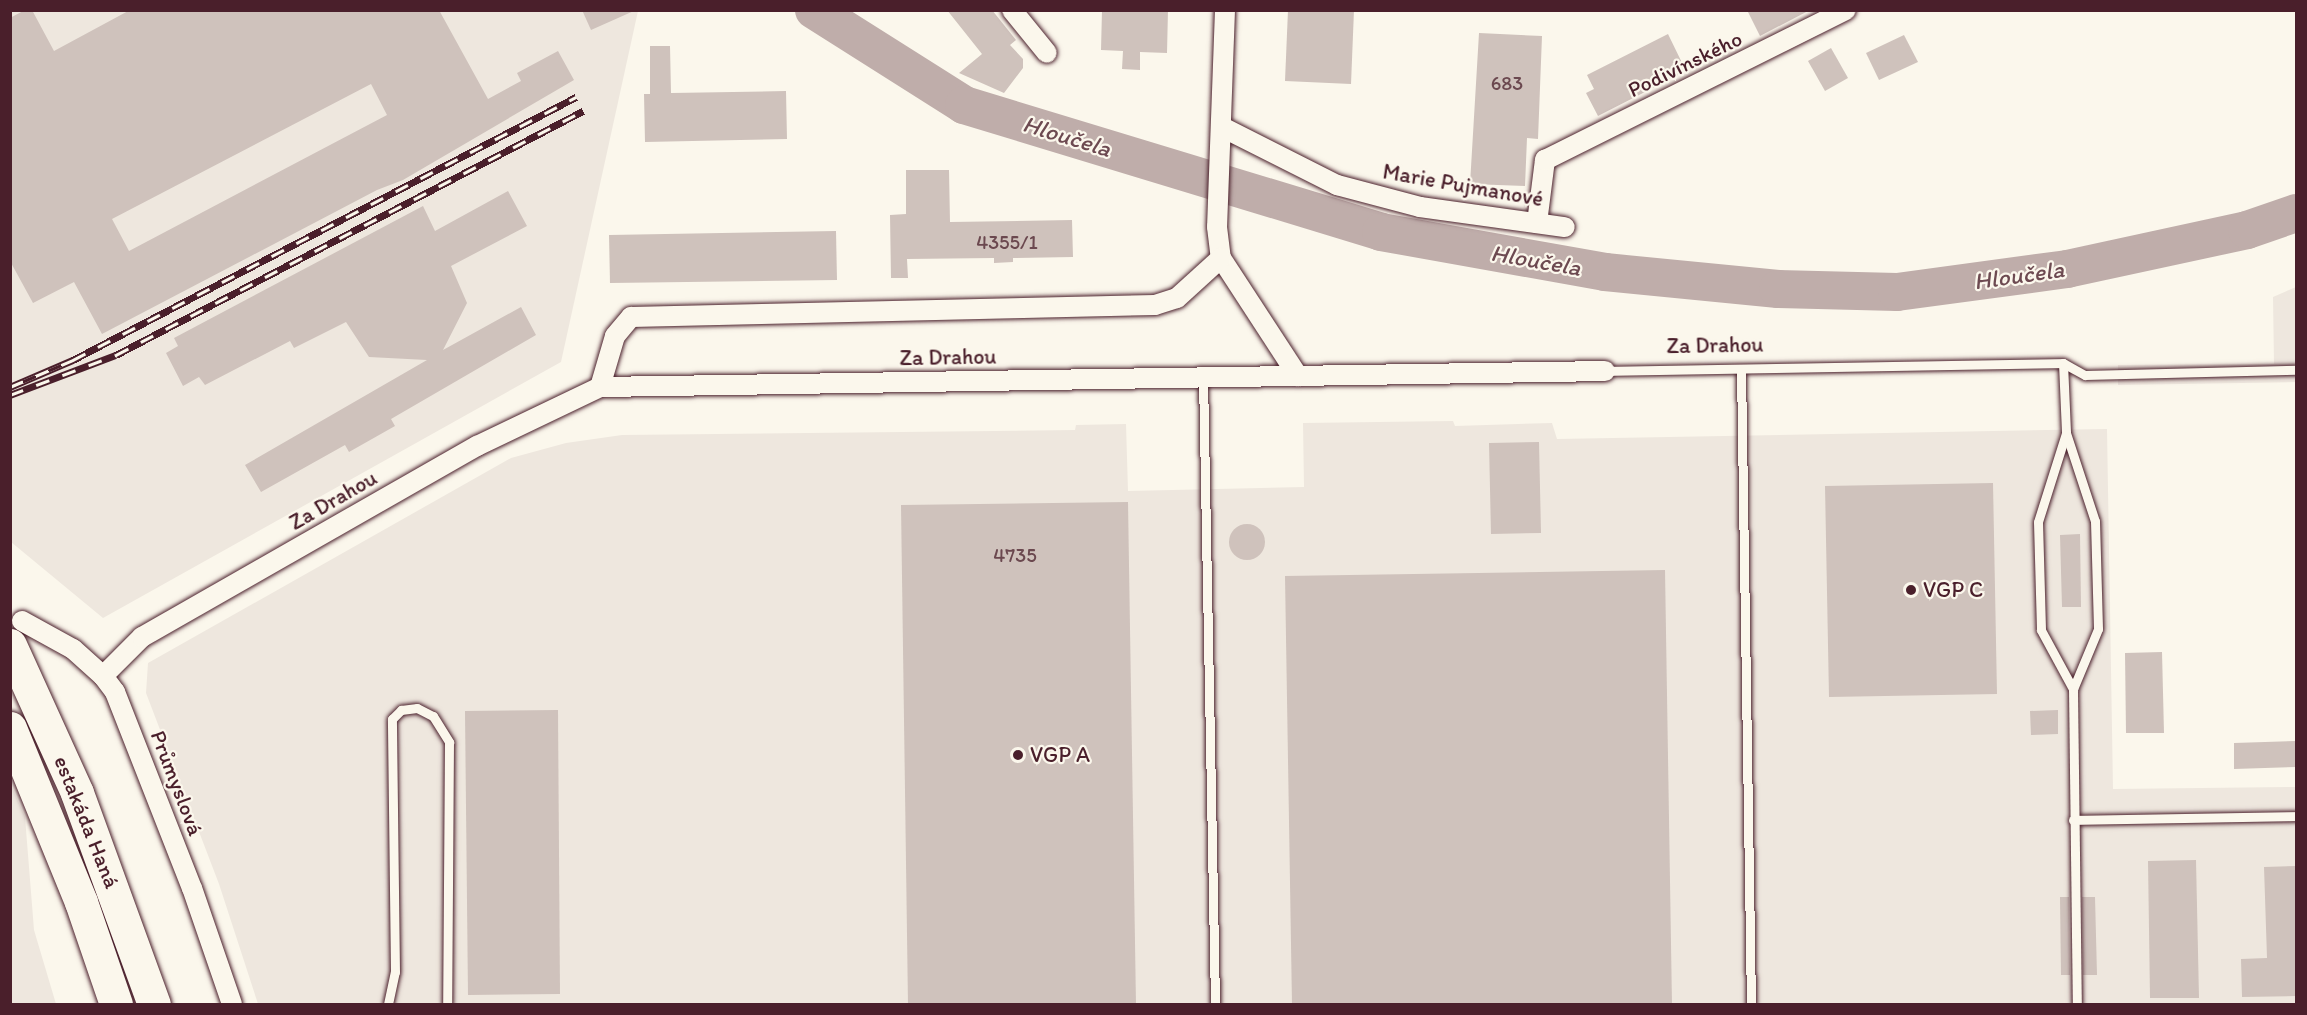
<!DOCTYPE html>
<meta charset="utf-8">
<style>
body{margin:0}
#map{position:relative;width:2307px;height:1015px;overflow:hidden;background:#fbf7ec;font-family:Itim,sans-serif}
div>[style]{position:absolute}
.built>*{inset:0;background:#eee7de}
.river>*{height:38px;margin:-19px;padding:0 19px;transform-origin:19px;border-radius:19px;background:#bfadaa}
.building>*{inset:0;background:#cfc2bc}
.round{border-radius:50%}
.roads{filter:drop-shadow(0 0 2px #4a1f2b) drop-shadow(0 0 2px #4a1f2b)}
.lane>*{height:9px;margin:-4.5px;padding:0 4.5px;transform-origin:4.5px;border-radius:4.5px;background:#fbf7ec}
.street>*{height:20px;margin:-10px;padding:0 10px;transform-origin:10px;border-radius:10px;background:#fbf7ec}
.highway>*{height:33px;margin:-16.5px;padding:0 16.5px;transform-origin:16.5px;border-radius:16.5px;background:#fbf7ec}
.rail>*{height:7px;margin-top:-3.5px;transform-origin:0;background:repeating-linear-gradient(90deg,#fbf7ec 0 14px,#4a1f2b 0 28px);box-sizing:border-box;border-block:2px solid #4a1f2b}
.dots>*{width:16px;height:16px;translate:-50% -50%;box-sizing:border-box;border:3px solid #fbf7ec;border-radius:50%}
span{translate:-50% -50%;white-space:nowrap;text-align:center;line-height:1.15;-webkit-text-stroke:4.5px #fbf7ec;paint-order:stroke}
.number-label{font-size:20px;color:#6b484f}
.number-label span{-webkit-text-stroke-width:0}
.street-label{font-size:22px;color:#4a1f2b}
.poi-label{font-size:22px;color:#4a1f2b}
.left{translate:0 -50%;text-align:left}
.water-label{font-size:24px;color:#6d4a51;font-style:italic}
.frame{position:absolute;inset:0;border:12px solid #4a1f2b;pointer-events:none}
</style>
<div id="map">
<div class="built">
<div style="clip-path:polygon(10px 11px,638px 11px,561px 362px,103px 618px,11px 542px)"></div>
<div style="clip-path:polygon(2296px 287px,2296px 382px,2118px 385px,2118px 365px,2274px 364px,2273px 297px)"></div>
<div style="clip-path:polygon(1453px 421px,1455px 426px,1552px 423px,1557px 439px,2107px 429px,2113px 789px,2296px 787px,2296px 1004px,258px 1004px,219px 884px,146px 693px,148px 663px,511px 458px,566px 443px,622px 435px,1075px 430px,1076px 425px,1126px 424px,1128px 491px,1304px 487px,1303px 423px)"></div>
<div style="clip-path:polygon(11px 785px,25px 817px,34px 930px,56px 1004px,11px 1004px)"></div>
</div>
<div class="river">
<div style="left:814px;top:10px;width:178px;rotate:32.3deg"></div>
<div style="left:964px;top:105px;width:436px;rotate:16.9deg"></div>
<div style="left:1381px;top:232px;width:228px;rotate:10.1deg"></div>
<div style="left:1605px;top:272px;width:174px;rotate:5.6deg"></div>
<div style="left:1778px;top:289px;width:119px;rotate:1.4deg"></div>
<div style="left:1897px;top:292px;width:172px;rotate:-7.7deg"></div>
<div style="left:2067px;top:269px;width:184px;rotate:-12.2deg"></div>
<div style="left:2247px;top:230px;width:52px;rotate:-19.1deg"></div>
</div>
<div class="building">
<div style="clip-path:polygon(evenodd,25px 10px,32px 10px,54px 51px,130px 10px,439px 10px,488px 99px,521px 81px,517px 73px,558px 51px,574px 80px,403px 180px,377px 190px,102px 334px,74px 282px,33px 303px,10px 261px,10px 18px,25px 10px,371px 84px,387px 115px,129px 251px,112px 219px,371px 84px)"></div>
<div style="clip-path:polygon(582px 10px,636px 10px,591px 30px)"></div>
<div style="clip-path:polygon(947px 10px,992px 10px,1016px 40px,1010px 45px,1023px 59px,1023px 68px,1004px 93px,959px 73px,982px 54px)"></div>
<div style="clip-path:polygon(1102px 10px,1168px 10px,1167px 53px,1140px 52px,1140px 70px,1122px 69px,1123px 51px,1101px 50px)"></div>
<div style="clip-path:polygon(1288px 10px,1354px 10px,1351px 84px,1285px 81px)"></div>
<div style="clip-path:polygon(1747px 10px,1810px 10px,1760px 36px)"></div>
<div style="clip-path:polygon(1479px 33px,1542px 36px,1538px 139px,1527px 138px,1525px 186px,1470px 184px)"></div>
<div style="clip-path:polygon(1668px 34px,1686px 71px,1598px 116px,1586px 93px,1594px 89px,1587px 75px)"></div>
<div style="clip-path:polygon(1904px 35px,1918px 62px,1879px 80px,1866px 53px)"></div>
<div style="clip-path:polygon(650px 46px,670px 46px,671px 93px,786px 91px,787px 139px,645px 142px,644px 94px,650px 94px)"></div>
<div style="clip-path:polygon(1831px 48px,1848px 78px,1825px 91px,1808px 61px)"></div>
<div style="clip-path:polygon(906px 170px,949px 170px,950px 222px,1072px 220px,1073px 257px,1013px 258px,1013px 262px,994px 263px,994px 258px,907px 259px,908px 278px,891px 278px,890px 215px,906px 214px)"></div>
<div style="clip-path:polygon(508px 191px,527px 226px,451px 266px,467px 303px,443px 350px,521px 307px,536px 335px,391px 419px,395px 426px,349px 452px,345px 445px,261px 492px,245px 465px,427px 360px,369px 357px,346px 322px,294px 348px,290px 341px,205px 385px,199px 377px,183px 386px,166px 353px,178px 346px,174px 338px,423px 206px,435px 231px)"></div>
<div style="clip-path:polygon(836px 231px,837px 280px,610px 283px,609px 235px)"></div>
<div style="clip-path:polygon(1539px 442px,1541px 533px,1491px 534px,1489px 443px)"></div>
<div style="clip-path:polygon(1993px 483px,1997px 694px,1829px 697px,1825px 486px)"></div>
<div style="clip-path:polygon(1128px 502px,1136px 1005px,908px 1005px,901px 505px)"></div>
<div class="round" style="left:1229px;top:524px;width:36px;height:36px"></div>
<div style="clip-path:polygon(2080px 534px,2081px 607px,2062px 607px,2060px 535px)"></div>
<div style="clip-path:polygon(1665px 570px,1672px 1005px,1292px 1005px,1285px 576px)"></div>
<div style="clip-path:polygon(2162px 652px,2164px 733px,2126px 733px,2125px 653px)"></div>
<div style="clip-path:polygon(558px 710px,560px 994px,468px 995px,465px 711px)"></div>
<div style="clip-path:polygon(2058px 710px,2058px 734px,2031px 735px,2030px 711px)"></div>
<div style="clip-path:polygon(2296px 741px,2296px 767px,2234px 769px,2234px 743px)"></div>
<div style="clip-path:polygon(2196px 860px,2199px 998px,2150px 998px,2148px 861px)"></div>
<div style="clip-path:polygon(2296px 866px,2296px 996px,2242px 997px,2241px 959px,2267px 958px,2264px 867px)"></div>
<div style="clip-path:polygon(2060px 897px,2069px 897px,2070px 975px,2061px 975px)"></div>
<div style="clip-path:polygon(2082px 897px,2095px 897px,2097px 975px,2083px 975px)"></div>
</div>
<div class="roads">
<div class="lane">
<div style="left:2063px;top:363px;width:25px;rotate:29deg"></div>
<div style="left:2085px;top:375px;width:211px;rotate:-1.4deg"></div>
<div style="left:1741px;top:369px;width:635px;rotate:89.1deg"></div>
<div style="left:1605px;top:371px;width:458px;rotate:-1deg"></div>
<div style="left:2063px;top:363px;width:70px;rotate:87.5deg"></div>
<div style="left:2066px;top:433px;width:93px;rotate:71.8deg"></div>
<div style="left:2095px;top:521px;width:108px;rotate:88.4deg"></div>
<div style="left:2098px;top:629px;width:65px;rotate:112.6deg"></div>
<div style="left:2073px;top:689px;width:315px;rotate:89.3deg"></div>
<div style="left:1203px;top:377px;width:627px;rotate:88.9deg"></div>
<div style="left:2066px;top:433px;width:93px;rotate:107.5deg"></div>
<div style="left:2038px;top:522px;width:108px;rotate:88.4deg"></div>
<div style="left:2041px;top:630px;width:67px;rotate:61.5deg"></div>
<div style="left:2073px;top:820px;width:223px;rotate:-1deg"></div>
<div style="left:388px;top:1004px;width:33px;rotate:-78deg"></div>
<div style="left:395px;top:972px;width:253px;rotate:-90.7deg"></div>
<div style="left:392px;top:719px;width:13px;rotate:-45deg"></div>
<div style="left:401px;top:710px;width:16px;rotate:-7deg"></div>
<div style="left:417px;top:708px;width:18px;rotate:27deg"></div>
<div style="left:433px;top:716px;width:31px;rotate:58deg"></div>
<div style="left:449px;top:742px;width:262px;rotate:90.4deg"></div>
</div>
<div class="street">
<div style="left:1012px;top:10px;width:55px;rotate:50.9deg"></div>
<div style="left:1225px;top:10px;width:217px;rotate:92.1deg"></div>
<div style="left:1217px;top:227px;width:31px;rotate:83deg"></div>
<div style="left:1221px;top:258px;width:141px;rotate:56.9deg"></div>
<div style="left:1222px;top:127px;width:129px;rotate:26.8deg"></div>
<div style="left:1337px;top:185px;width:86px;rotate:14.8deg"></div>
<div style="left:1420px;top:207px;width:146px;rotate:7.9deg"></div>
<div style="left:1537px;top:223px;width:64px;rotate:-82.8deg"></div>
<div style="left:1545px;top:160px;width:336px;rotate:-26.5deg"></div>
<div style="left:600px;top:387px;width:1005px;rotate:-0.91deg"></div>
<div style="left:22px;top:621px;width:58px;rotate:28.8deg"></div>
<div style="left:73px;top:649px;width:40px;rotate:42deg"></div>
<div style="left:103px;top:676px;width:20px;rotate:53deg"></div>
<div style="left:115px;top:692px;width:211px;rotate:68.6deg"></div>
<div style="left:192px;top:888px;width:123px;rotate:71deg"></div>
<div style="left:103px;top:676px;width:55px;rotate:-45deg"></div>
<div style="left:142px;top:637px;width:386px;rotate:-29.7deg"></div>
<div style="left:477px;top:446px;width:136px;rotate:-25.6deg"></div>
<div style="left:600px;top:387px;width:53px;rotate:-73.6deg"></div>
<div style="left:615px;top:336px;width:25px;rotate:-50deg"></div>
<div style="left:631px;top:317px;width:524px;rotate:-1.31deg"></div>
<div style="left:1155px;top:305px;width:23px;rotate:-18deg"></div>
<div style="left:1177px;top:298px;width:59px;rotate:-42.3deg"></div>
</div>
<div class="highway">
<div style="left:10px;top:645px;width:162px;rotate:65.6deg"></div>
<div style="left:77px;top:793px;width:225px;rotate:70deg"></div>
<div style="left:10px;top:728px;width:188px;rotate:67.8deg"></div>
<div style="left:81px;top:902px;width:108px;rotate:71.1deg"></div>
</div>
</div>
<div class="rail">
<div style="left:10px;top:387px;width:69px;rotate:-23.2deg"></div>
<div style="left:73px;top:360px;width:568px;rotate:-27.6deg"></div>
<div style="left:10px;top:395px;width:113px;rotate:-20.7deg"></div>
<div style="left:116px;top:355px;width:527px;rotate:-27.59deg"></div>
</div>
<div class="dots">
<div style="left:1911px;top:590px;background:#4a1f2b"></div>
<div style="left:1018px;top:755px;background:#4a1f2b"></div>
</div>
<div class="number-label">
<span style="left:1507px;top:83px">683</span>
<span style="left:1007px;top:242px">4355/1</span>
<span style="left:1015px;top:555px">4735</span>
</div>
<div class="street-label">
<span style="left:1685px;top:64px;rotate:-26deg">Podivínského</span>
<span style="left:1463px;top:185px;rotate:10deg">Marie Pujmanové</span>
<span style="left:1715px;top:345px;rotate:-1deg">Za Drahou</span>
<span style="left:948px;top:357px;rotate:-1deg">Za Drahou</span>
<span style="left:333px;top:500px;rotate:-30deg">Za Drahou</span>
<span style="left:177px;top:783px;rotate:69deg">Průmyslová</span>
<span style="left:87px;top:822px;rotate:68deg">estakáda Haná</span>
</div>
<div class="poi-label">
<span class="left" style="left:1923px;top:590px">VGP C</span>
<span class="left" style="left:1030px;top:755px">VGP A</span>
</div>
<div class="water-label">
<span style="left:1067px;top:136px;rotate:17deg">Hloučela</span>
<span style="left:1536px;top:260px;rotate:10deg">Hloučela</span>
<span style="left:2019px;top:275px;rotate:-8deg">Hloučela</span>
</div>
<div class="frame"></div>
</div>
